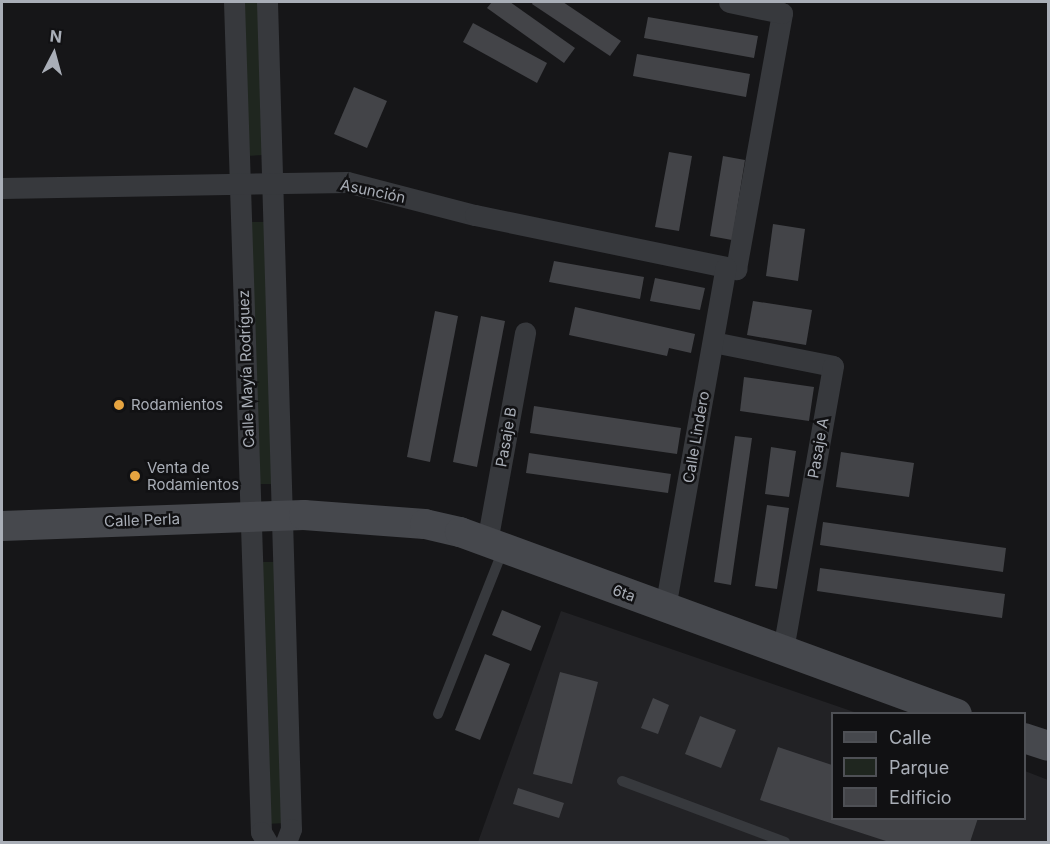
<!DOCTYPE html>
<meta charset="utf-8">
<style>
body{margin:0}
#map{position:relative;width:1050px;height:844px;overflow:hidden;background:#161618;font-family:Inter,sans-serif}
div>[style]{position:absolute}
.built>*{inset:0;background:#222225}
.green>*{inset:0;background:#1f261f}
.building>*{inset:0;background:#434448}
.lane>*{height:10px;margin:-5px;padding:0 5px;transform-origin:5px;border-radius:5px;background:#37393d}
.street>*{height:21px;margin:-10.5px;padding:0 10.5px;transform-origin:10.5px;border-radius:10.5px;background:#37393d}
.secondary>*{height:30px;margin:-15px;padding:0 15px;transform-origin:15px;border-radius:15px;background:#46484d}
.dots>*{width:16px;height:16px;translate:-50% -50%;box-sizing:border-box;border:3px solid #111113;border-radius:50%}
span{translate:-50% -50%;white-space:nowrap;text-align:center;line-height:1.15;-webkit-text-stroke:5px #111113;paint-order:stroke}
.street-label{font-size:15px;color:#a9aeb7}
.poi-label{font-size:15px;color:#a9aeb7}
.left{translate:0 -50%;text-align:left}
.frame{position:absolute;inset:0;border:3px solid #a9aeb7;pointer-events:none}
.legend{position:absolute;left:831px;top:712px;width:195px;height:108px;box-sizing:border-box;background:#111113;border:2px solid #4e5055;margin:0;padding:8px 10px;list-style:none;font-size:18px;color:#a9aeb7}
.legend li{display:flex;align-items:center;gap:12px;height:30px}
.legend b{width:30px;border:2px solid #4e5055}
.north{position:absolute;left:24px;top:24px;width:60px;height:60px;-webkit-text-stroke:4px #111113;paint-order:stroke;rotate:6deg;font-size:16px;font-weight:700;line-height:24px;text-align:center;color:#a9aeb7}
.north::after{content:'';display:block;margin:auto;width:21px;height:27px;background:#a9aeb7;clip-path:polygon(50% 0,100% 100%,50% 72%,0 100%)}
</style>
<div id="map">
<div class="built">
<div style="clip-path:polygon(561px 611px,857px 713px,832px 714px,832px 818px,1024px 818px,1025px 771px,1048px 780px,1048px 842px,478px 842px)"></div>
</div>
<div class="green">
<div style="clip-path:polygon(242px 2px,261px 2px,264px 155px,245px 156px)"></div>
<div style="clip-path:polygon(250px 222px,268px 222px,275px 484px,256px 484px)"></div>
<div style="clip-path:polygon(259px 562px,278px 562px,285px 823px,266px 824px)"></div>
</div>
<div class="building">
<div style="clip-path:polygon(492px 2px,510px 2px,575px 48px,564px 63px,487px 8px)"></div>
<div style="clip-path:polygon(533px 2px,563px 2px,621px 41px,610px 56px,532px 4px)"></div>
<div style="clip-path:polygon(648px 17px,758px 36px,754px 58px,644px 38px)"></div>
<div style="clip-path:polygon(473px 23px,547px 63px,537px 83px,463px 42px)"></div>
<div style="clip-path:polygon(637px 54px,750px 74px,746px 97px,633px 76px)"></div>
<div style="clip-path:polygon(354px 87px,387px 101px,367px 148px,334px 134px)"></div>
<div style="clip-path:polygon(669px 152px,692px 156px,679px 231px,655px 227px)"></div>
<div style="clip-path:polygon(723px 156px,745px 160px,732px 240px,710px 236px)"></div>
<div style="clip-path:polygon(773px 224px,805px 229px,798px 281px,766px 276px)"></div>
<div style="clip-path:polygon(554px 261px,644px 277px,640px 299px,549px 282px)"></div>
<div style="clip-path:polygon(655px 278px,705px 288px,700px 310px,650px 301px)"></div>
<div style="clip-path:polygon(753px 301px,812px 310px,806px 345px,747px 335px)"></div>
<div style="clip-path:polygon(575px 307px,695px 334px,691px 353px,669px 348px,667px 356px,569px 335px)"></div>
<div style="clip-path:polygon(435px 311px,458px 316px,430px 462px,407px 457px)"></div>
<div style="clip-path:polygon(481px 316px,505px 321px,477px 467px,453px 462px)"></div>
<div style="clip-path:polygon(744px 377px,814px 387px,809px 421px,740px 411px)"></div>
<div style="clip-path:polygon(534px 406px,681px 428px,677px 454px,530px 433px)"></div>
<div style="clip-path:polygon(735px 436px,752px 438px,731px 585px,714px 582px)"></div>
<div style="clip-path:polygon(771px 447px,796px 451px,789px 497px,765px 494px)"></div>
<div style="clip-path:polygon(841px 452px,914px 463px,909px 497px,836px 487px)"></div>
<div style="clip-path:polygon(529px 453px,671px 474px,668px 493px,526px 473px)"></div>
<div style="clip-path:polygon(767px 505px,789px 508px,777px 589px,755px 586px)"></div>
<div style="clip-path:polygon(823px 522px,1006px 548px,1003px 572px,820px 545px)"></div>
<div style="clip-path:polygon(820px 568px,1005px 594px,1002px 618px,817px 591px)"></div>
<div style="clip-path:polygon(502px 610px,541px 626px,531px 651px,492px 635px)"></div>
<div style="clip-path:polygon(485px 654px,510px 664px,480px 740px,455px 730px)"></div>
<div style="clip-path:polygon(560px 672px,598px 682px,572px 784px,533px 774px)"></div>
<div style="clip-path:polygon(653px 698px,669px 705px,658px 734px,641px 728px)"></div>
<div style="clip-path:polygon(700px 716px,736px 730px,721px 768px,685px 754px)"></div>
<div style="clip-path:polygon(778px 747px,832px 765px,832px 818px,978px 818px,970px 842px,889px 842px,760px 800px)"></div>
<div style="clip-path:polygon(518px 788px,564px 803px,559px 818px,513px 804px)"></div>
</div>
<div class="lane">
<div style="left:438px;top:714px;width:176px;rotate:-68.4deg"></div>
<div style="left:622px;top:781px;width:174px;rotate:20.5deg"></div>
</div>
<div class="street">
<div style="left:234px;top:2px;width:830px;rotate:88.14deg"></div>
<div style="left:261px;top:832px;width:12px;rotate:59deg"></div>
<div style="left:267px;top:2px;width:827px;rotate:88.34deg"></div>
<div style="left:291px;top:829px;width:14px;rotate:111deg"></div>
<div style="left:2px;top:188px;width:345px;rotate:-1deg"></div>
<div style="left:347px;top:182px;width:132px;rotate:14.5deg"></div>
<div style="left:475px;top:215px;width:267px;rotate:11.7deg"></div>
<div style="left:736px;top:269px;width:260px;rotate:-79.8deg"></div>
<div style="left:782px;top:13px;width:54px;rotate:-168.3deg"></div>
<div style="left:713px;top:342px;width:122px;rotate:11.3deg"></div>
<div style="left:833px;top:366px;width:289px;rotate:100deg"></div>
<div style="left:487px;top:542px;width:213px;rotate:-79.7deg"></div>
<div style="left:665px;top:608px;width:346px;rotate:-79.9deg"></div>
</div>
<div class="secondary">
<div style="left:2px;top:526px;width:302px;rotate:-2.1deg"></div>
<div style="left:304px;top:515px;width:121px;rotate:4.3deg"></div>
<div style="left:425px;top:524px;width:36px;rotate:13deg"></div>
<div style="left:460px;top:532px;width:529px;rotate:20.11deg"></div>
<div style="left:1024px;top:738px;width:25px;rotate:18deg"></div>
</div>
<div class="dots">
<div style="left:119px;top:405px;background:#e6a440"></div>
<div style="left:135px;top:476px;background:#e6a440"></div>
</div>
<div class="street-label">
<span style="left:373px;top:191px;rotate:12deg">Asunción</span>
<span style="left:246px;top:369px;rotate:-92deg">Calle Mayía Rodríguez</span>
<span style="left:506px;top:437px;rotate:-80deg">Pasaje B</span>
<span style="left:696px;top:437px;rotate:-80deg">Calle Lindero</span>
<span style="left:818px;top:448px;rotate:-80deg">Pasaje A</span>
<span style="left:142px;top:520px;rotate:-2deg">Calle Perla</span>
<span style="left:624px;top:593px;rotate:20deg">6ta</span>
</div>
<div class="poi-label">
<span class="left" style="left:131px;top:405px">Rodamientos</span>
<span class="left" style="left:147px;top:476px">Venta de<br>Rodamientos</span>
</div>
<div class="frame"></div>
<ul class="legend">
<li><b style="height:8px;background:#46484d"></b>Calle</li>
<li><b style="height:16px;background:#1f261f"></b>Parque</li>
<li><b style="height:16px;background:#434448"></b>Edificio</li>
</ul>
<div class="north">N</div>
</div>
